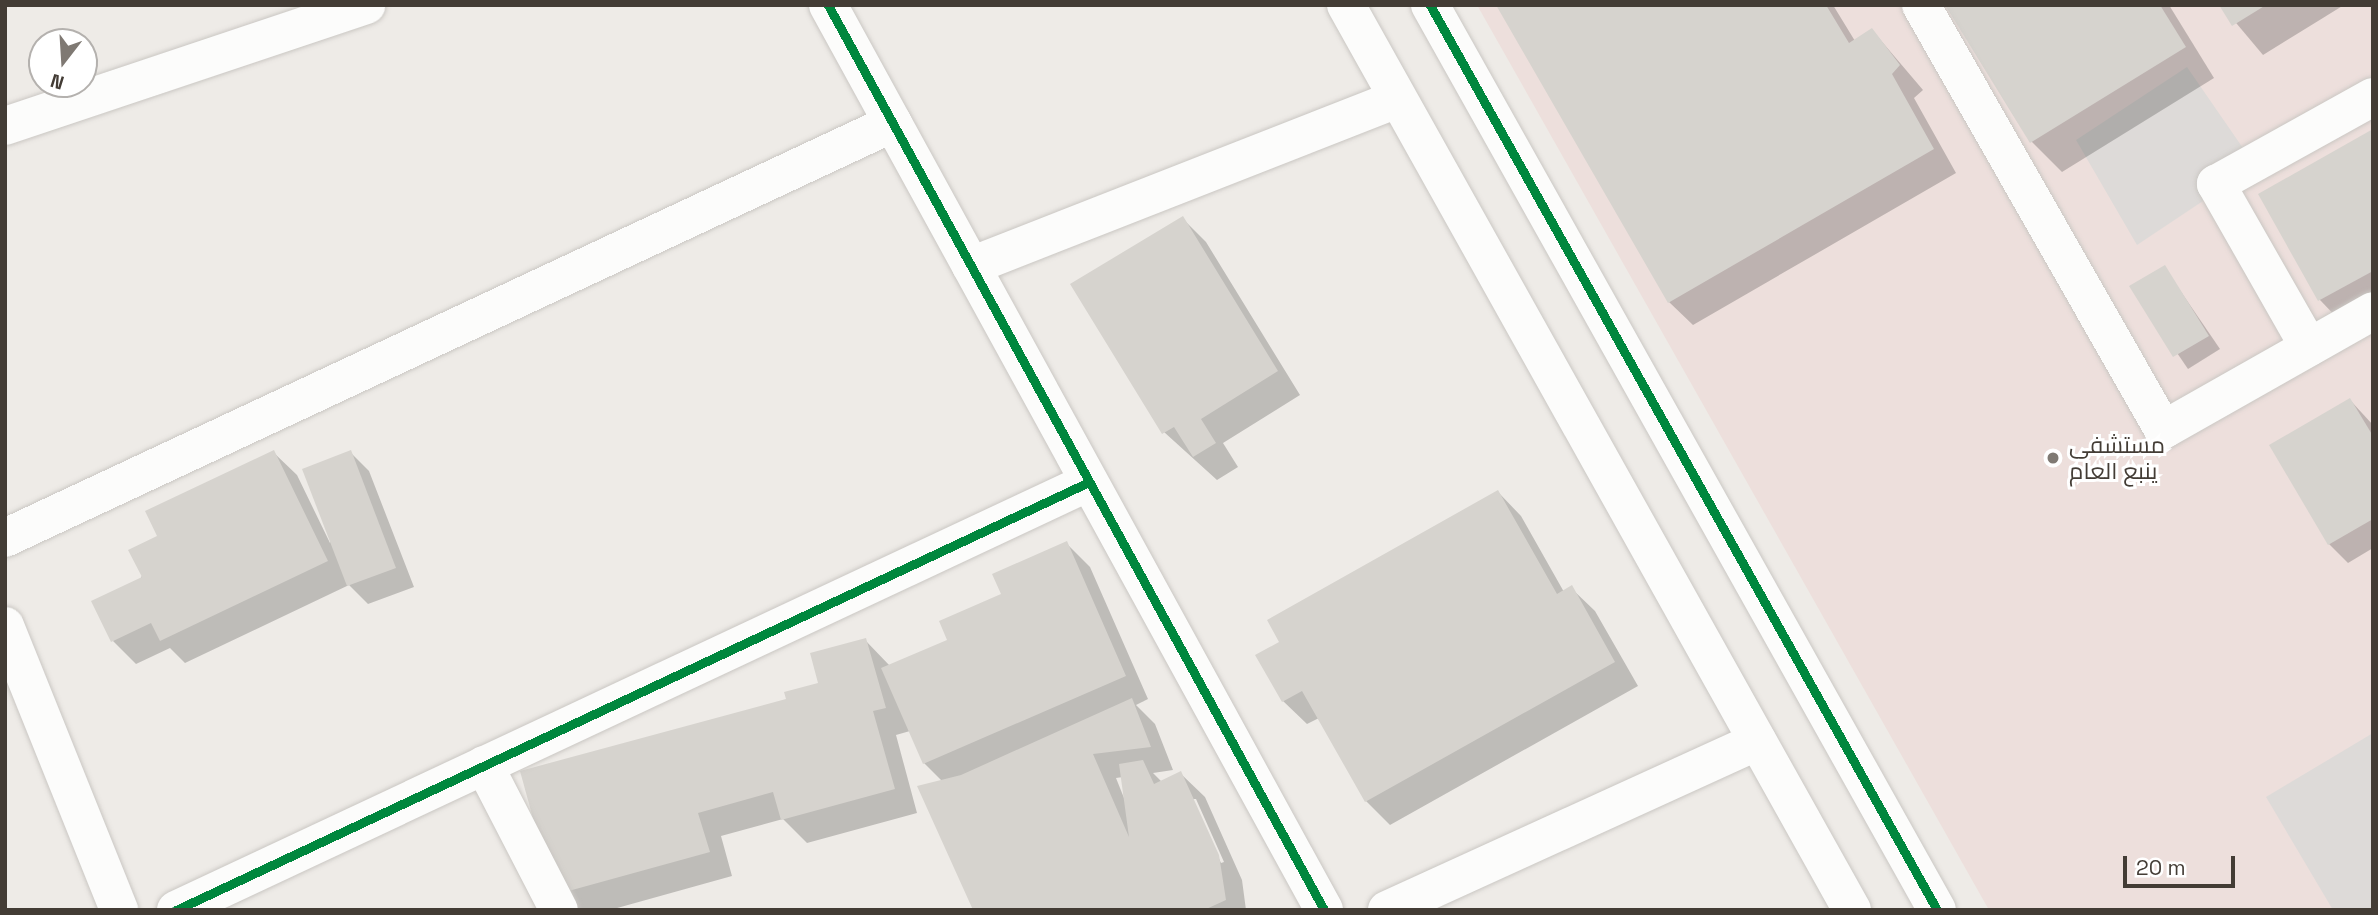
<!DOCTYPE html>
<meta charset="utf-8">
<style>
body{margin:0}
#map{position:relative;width:2378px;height:915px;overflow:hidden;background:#eeebe7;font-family:"Space Grotesk",Cairo,sans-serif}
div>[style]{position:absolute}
.medical>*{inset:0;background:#eddfdc}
.parking>*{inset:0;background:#dddad8}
.shadow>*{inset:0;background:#0003}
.building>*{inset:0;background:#d6d3ce}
.roads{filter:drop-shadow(0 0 2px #cac7c3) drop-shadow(0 0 2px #cac7c3)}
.minor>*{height:38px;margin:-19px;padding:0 19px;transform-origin:19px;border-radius:19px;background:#fcfcfb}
.cycleway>*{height:9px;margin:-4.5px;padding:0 4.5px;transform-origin:4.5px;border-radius:4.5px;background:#00873e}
.dots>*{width:19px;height:19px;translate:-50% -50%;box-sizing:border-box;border:4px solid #fff;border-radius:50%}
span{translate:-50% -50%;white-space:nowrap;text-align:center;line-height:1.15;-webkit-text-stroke:6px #fff;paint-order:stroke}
.poi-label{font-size:23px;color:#433c35}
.left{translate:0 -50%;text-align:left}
.frame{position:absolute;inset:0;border:7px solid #433c35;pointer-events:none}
.north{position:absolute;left:28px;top:28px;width:70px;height:70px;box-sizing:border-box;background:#fff;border:2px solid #b4b1ae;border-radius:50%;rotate:197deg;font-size:19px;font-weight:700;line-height:28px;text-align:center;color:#433c35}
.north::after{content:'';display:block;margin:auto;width:24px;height:32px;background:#7f7973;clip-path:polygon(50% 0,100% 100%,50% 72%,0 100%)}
.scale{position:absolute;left:2123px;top:856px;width:112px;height:32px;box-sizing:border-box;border:4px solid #433c35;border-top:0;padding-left:9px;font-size:21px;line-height:24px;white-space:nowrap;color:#433c35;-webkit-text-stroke:5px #fff;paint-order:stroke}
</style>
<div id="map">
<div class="medical">
<div style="clip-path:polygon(1477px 5px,2373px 5px,2373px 910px,1989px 910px)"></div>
</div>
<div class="parking">
<div style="clip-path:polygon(2187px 67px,2245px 151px,2199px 176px,2206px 199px,2137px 245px,2076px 140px)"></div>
<div style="clip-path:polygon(2373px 733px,2373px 910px,2333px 910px,2266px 797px)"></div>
</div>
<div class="shadow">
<div style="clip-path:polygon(1498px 5px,1833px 5px,1855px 41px,1872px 30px,1923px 90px,1914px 98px,1956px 173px,1693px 325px,1669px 302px)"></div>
<div style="clip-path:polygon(1947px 5px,2169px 5px,2214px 78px,2062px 172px,2032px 142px)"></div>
<div style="clip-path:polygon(2221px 5px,2344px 5px,2263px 55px)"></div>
<div style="clip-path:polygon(2373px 131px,2373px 307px,2343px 324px,2320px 300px,2260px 194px)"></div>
<div style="clip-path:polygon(1182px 218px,1206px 242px,1300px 395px,1223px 443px,1238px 467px,1217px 480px,1164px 432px)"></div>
<div style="clip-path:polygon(2164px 267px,2220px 349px,2188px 369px,2132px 287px)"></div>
<div style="clip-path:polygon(2350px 400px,2373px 425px,2373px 548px,2348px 563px,2329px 544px)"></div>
<div style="clip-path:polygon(273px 452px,297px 475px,330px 543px,350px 452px,369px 471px,414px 587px,368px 604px,349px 585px,185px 663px,170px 648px,136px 664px,113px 641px,159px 537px)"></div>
<div style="clip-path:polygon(1498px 492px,1521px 516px,1564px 592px,1571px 588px,1595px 611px,1638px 686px,1390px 825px,1366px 801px,1319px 718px,1307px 724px,1283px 701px,1281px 642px)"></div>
<div style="clip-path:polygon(evenodd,1066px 543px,1090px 567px,1148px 699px,1136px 705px,1155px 724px,1173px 770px,1153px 773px,1162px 782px,1181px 774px,1205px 797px,1242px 880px,1246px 910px,975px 910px,944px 783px,924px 763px,910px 731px,896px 735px,917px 813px,807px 843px,783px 819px,721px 836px,732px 876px,610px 910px,571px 910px,556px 895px,788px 700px,820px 684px,865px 640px,890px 666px,949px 641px,1066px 543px,1123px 777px,1124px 798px,1116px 778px,1123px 777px,1066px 543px,1192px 799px,1196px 799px,1224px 862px,1221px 863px,1192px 799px)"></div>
</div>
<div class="building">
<div style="clip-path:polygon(1496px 5px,1826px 5px,1849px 43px,1872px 28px,1900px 65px,1892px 74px,1934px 149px,1668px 303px)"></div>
<div style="clip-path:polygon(1945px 5px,2160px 5px,2186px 47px,2030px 143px)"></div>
<div style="clip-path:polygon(2219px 5px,2266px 5px,2232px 26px)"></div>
<div style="clip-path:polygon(2373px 129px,2373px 271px,2318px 301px,2258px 194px)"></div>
<div style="clip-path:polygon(1183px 216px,1278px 371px,1201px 419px,1216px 443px,1193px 457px,1174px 427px,1162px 434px,1070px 284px)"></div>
<div style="clip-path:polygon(2165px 265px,2209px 336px,2173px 357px,2129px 286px)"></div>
<div style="clip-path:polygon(2350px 398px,2373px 436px,2373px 519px,2328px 545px,2269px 445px)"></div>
<div style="clip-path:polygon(274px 450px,328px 561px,160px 641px,151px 623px,111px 642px,91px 601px,142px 577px,128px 550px,157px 536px,145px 511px)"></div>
<div style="clip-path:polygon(351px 450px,396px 568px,347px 586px,302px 469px)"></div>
<div style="clip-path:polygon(1498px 490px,1557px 594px,1572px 585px,1615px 662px,1365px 802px,1302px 691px,1282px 702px,1255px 655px,1279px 642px,1267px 620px)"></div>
<div style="clip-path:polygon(1067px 541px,1126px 676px,923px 764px,881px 668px,947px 640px,939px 621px,1001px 594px,992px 574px)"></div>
<div style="clip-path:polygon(866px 638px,886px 708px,873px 711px,895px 789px,781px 820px,773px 792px,698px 813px,710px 852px,554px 895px,520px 771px,786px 699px,784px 692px,818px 683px,810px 653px)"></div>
<div style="clip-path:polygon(1132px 698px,1151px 747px,1093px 754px,1129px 837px,1119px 764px,1143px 760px,1154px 784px,1181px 771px,1219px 855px,1226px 900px,1204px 910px,973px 910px,917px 786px,961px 775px)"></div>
</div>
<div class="roads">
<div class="minor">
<div style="left:828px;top:5px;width:1032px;rotate:61.27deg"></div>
<div style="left:1346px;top:5px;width:1037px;rotate:60.79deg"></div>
<div style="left:1430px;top:5px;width:1037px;rotate:60.74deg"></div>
<div style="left:1921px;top:5px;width:489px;rotate:60.3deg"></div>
<div style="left:2163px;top:430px;width:241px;rotate:-29.5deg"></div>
<div style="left:5px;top:126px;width:381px;rotate:-18.5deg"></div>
<div style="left:971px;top:266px;width:458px;rotate:-21.4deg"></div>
<div style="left:2309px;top:347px;width:188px;rotate:-119.7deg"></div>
<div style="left:2216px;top:184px;width:179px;rotate:-29deg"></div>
<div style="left:5px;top:538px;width:980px;rotate:-25.05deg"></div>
<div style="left:5px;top:626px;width:306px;rotate:68.1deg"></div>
<div style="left:484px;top:765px;width:163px;rotate:62.7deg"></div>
<div style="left:176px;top:910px;width:1008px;rotate:-25.12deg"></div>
<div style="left:1387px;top:910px;width:407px;rotate:-24.5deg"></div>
</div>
</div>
<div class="cycleway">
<div style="left:828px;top:5px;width:1032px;rotate:61.27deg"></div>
<div style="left:1430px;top:5px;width:1037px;rotate:60.74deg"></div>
<div style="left:176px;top:910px;width:1008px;rotate:-25.12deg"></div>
</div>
<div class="dots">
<div style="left:2053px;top:458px;background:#7f7973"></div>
</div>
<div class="poi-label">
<span class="left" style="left:2069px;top:458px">مستشفى<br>ينبع العام</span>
</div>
<div class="frame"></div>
<div class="north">N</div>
<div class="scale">20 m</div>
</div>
